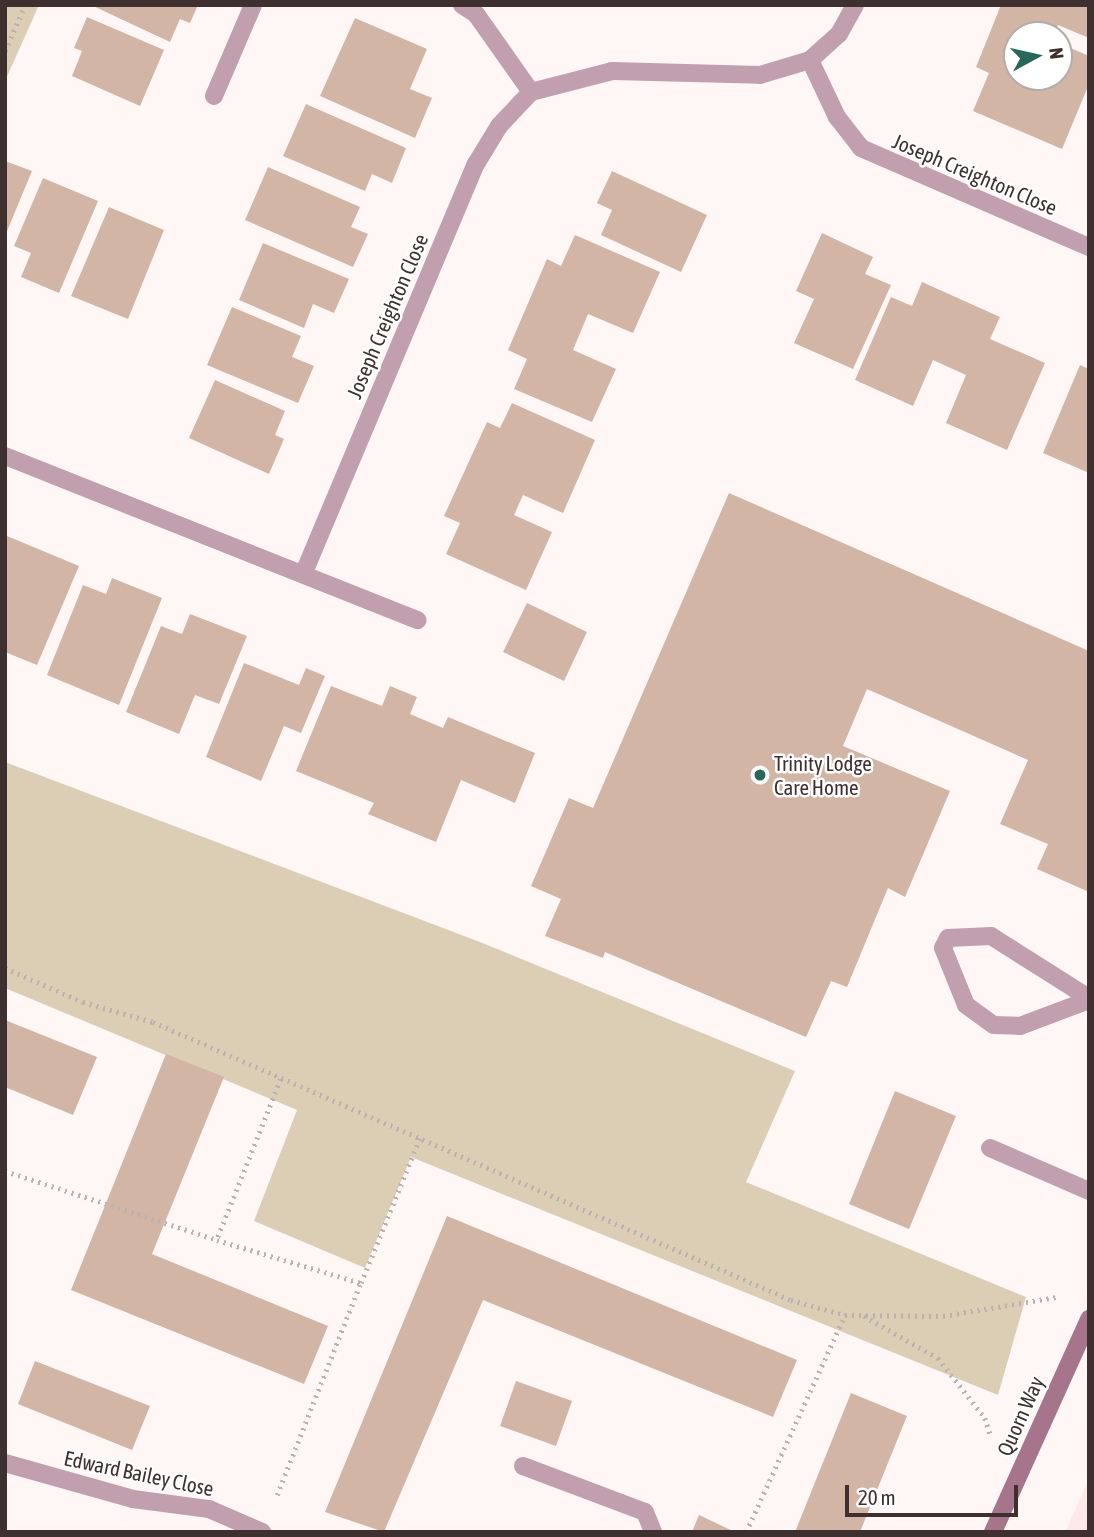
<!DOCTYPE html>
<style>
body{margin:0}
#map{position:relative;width:1094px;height:1537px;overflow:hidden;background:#fef7f6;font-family:"Asap Condensed",sans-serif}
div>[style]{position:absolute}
.built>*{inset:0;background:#fce9e8}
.green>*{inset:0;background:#dcceb4}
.building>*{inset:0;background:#d2b5a4}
.path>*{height:4.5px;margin-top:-2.25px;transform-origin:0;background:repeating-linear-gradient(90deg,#bbb1b0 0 2px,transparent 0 7px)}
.lane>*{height:18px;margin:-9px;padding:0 9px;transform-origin:9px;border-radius:9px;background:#c29faf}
.street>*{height:18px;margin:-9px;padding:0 9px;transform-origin:9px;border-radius:9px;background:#c29faf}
.secondary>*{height:18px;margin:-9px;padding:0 9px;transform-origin:9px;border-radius:9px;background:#a6748b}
.dots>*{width:19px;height:19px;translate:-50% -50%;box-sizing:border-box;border:4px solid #fff;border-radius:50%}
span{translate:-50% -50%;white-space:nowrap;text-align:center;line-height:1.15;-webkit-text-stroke:5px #fff;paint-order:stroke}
.street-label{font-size:21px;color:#3e302f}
.poi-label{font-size:21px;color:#3e302f}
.left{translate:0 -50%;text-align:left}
.frame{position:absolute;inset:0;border:7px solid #3e302f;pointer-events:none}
.north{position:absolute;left:1003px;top:21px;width:70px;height:70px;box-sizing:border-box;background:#fff;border:2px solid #b2acac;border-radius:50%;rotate:82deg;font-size:19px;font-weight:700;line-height:28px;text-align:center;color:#3e302f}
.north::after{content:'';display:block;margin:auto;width:24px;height:32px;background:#266959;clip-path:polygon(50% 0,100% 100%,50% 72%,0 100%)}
.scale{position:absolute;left:845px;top:1485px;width:173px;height:32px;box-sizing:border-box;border:4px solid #3e302f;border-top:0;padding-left:9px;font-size:21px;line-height:24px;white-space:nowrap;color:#3e302f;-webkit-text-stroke:5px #fff;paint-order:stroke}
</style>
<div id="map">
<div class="built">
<div style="clip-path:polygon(1089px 1479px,1089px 1532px,1065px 1532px)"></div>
</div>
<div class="green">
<div style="clip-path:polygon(5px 5px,39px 5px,5px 81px)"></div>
<div style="clip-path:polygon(5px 762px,480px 942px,795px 1071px,746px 1182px,1026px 1297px,998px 1395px,411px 1157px,365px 1268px,254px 1221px,297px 1110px,5px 988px)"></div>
</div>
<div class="building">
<div style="clip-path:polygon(91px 5px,198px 5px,190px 23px,180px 19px,170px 42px)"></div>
<div style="clip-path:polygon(1001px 5px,1089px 5px,1089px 38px,1058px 25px,1055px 35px,1017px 35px,1017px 77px,1059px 77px,1059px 43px,1089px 56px,1089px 84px,1062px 149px,973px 111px,989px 73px,976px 67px)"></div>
<div style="clip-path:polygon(87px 17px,164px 50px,140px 106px,72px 76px,82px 51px,74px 48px)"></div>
<div style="clip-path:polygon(355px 18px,427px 49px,410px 89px,432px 98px,415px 138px,320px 96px)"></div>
<div style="clip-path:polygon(306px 104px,406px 148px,392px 183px,372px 174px,365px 191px,283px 156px)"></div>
<div style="clip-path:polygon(5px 161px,32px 171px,5px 236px)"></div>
<div style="clip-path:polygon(268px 167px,360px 207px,351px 227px,368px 234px,353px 267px,245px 220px)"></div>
<div style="clip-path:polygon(612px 171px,707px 215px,681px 272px,601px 235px,612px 210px,597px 203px)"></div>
<div style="clip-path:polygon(43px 178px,98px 201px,59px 293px,21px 277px,31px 253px,14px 246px)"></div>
<div style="clip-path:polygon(109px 207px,164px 230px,128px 319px,71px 296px)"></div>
<div style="clip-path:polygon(822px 233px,873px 257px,865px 274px,891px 285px,853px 369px,794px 343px,814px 299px,796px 291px)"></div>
<div style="clip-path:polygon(575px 235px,660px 272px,633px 333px,588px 314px,573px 350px,616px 369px,592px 422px,514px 389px,527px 359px,508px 350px,547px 259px,561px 266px)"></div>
<div style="clip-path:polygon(263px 243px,349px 279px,334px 313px,313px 304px,304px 328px,239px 300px)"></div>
<div style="clip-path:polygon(922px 282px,1000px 317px,990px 339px,1045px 363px,1007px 450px,946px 423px,966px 375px,933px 360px,913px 406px,855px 380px,891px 297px,912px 306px)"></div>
<div style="clip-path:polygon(232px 307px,301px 336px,292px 357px,314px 366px,298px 403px,207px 365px)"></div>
<div style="clip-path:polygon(1080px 365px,1089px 369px,1089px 473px,1043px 453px)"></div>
<div style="clip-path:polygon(215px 380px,285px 411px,275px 435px,284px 439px,269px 474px,189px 438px)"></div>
<div style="clip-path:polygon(512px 403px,595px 440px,563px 513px,523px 495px,514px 515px,552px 532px,526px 590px,446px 554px,460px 523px,444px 516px,487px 422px,500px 428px)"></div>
<div style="clip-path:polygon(729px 493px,1089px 651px,1089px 892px,1037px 869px,1048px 844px,1000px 824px,1028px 760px,867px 689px,843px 746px,950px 791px,905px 897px,888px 888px,847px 987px,831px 981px,806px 1037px,605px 952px,603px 958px,545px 936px,561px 899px,531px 886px,569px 798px,593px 808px)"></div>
<div style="clip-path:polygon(7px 536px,79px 566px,37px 665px,5px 652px)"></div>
<div style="clip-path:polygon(112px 578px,162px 598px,119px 705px,47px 675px,83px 585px,106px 594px)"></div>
<div style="clip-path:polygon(527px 603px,587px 632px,564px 681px,503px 652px)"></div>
<div style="clip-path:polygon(190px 614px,247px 636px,219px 704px,195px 695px,179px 734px,126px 712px,161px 626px,182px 634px)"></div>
<div style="clip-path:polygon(244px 663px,299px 685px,306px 668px,325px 676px,301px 733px,284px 726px,261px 781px,206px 757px)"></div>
<div style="clip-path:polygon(331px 686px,382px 706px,390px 686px,417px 697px,410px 714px,443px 728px,448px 717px,535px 753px,515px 803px,461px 780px,436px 842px,368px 814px,374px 803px,296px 771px)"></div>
<div style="clip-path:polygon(5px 1020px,97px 1057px,73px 1115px,5px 1087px)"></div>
<div style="clip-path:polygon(166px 1054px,224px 1077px,152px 1254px,328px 1326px,304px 1384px,71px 1290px)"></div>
<div style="clip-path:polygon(895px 1091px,956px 1116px,909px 1229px,849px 1204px)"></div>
<div style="clip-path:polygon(447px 1216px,797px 1360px,773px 1417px,483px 1300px,384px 1532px,325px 1512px)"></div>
<div style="clip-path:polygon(35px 1361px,150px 1406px,132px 1450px,18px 1404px)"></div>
<div style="clip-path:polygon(516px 1381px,572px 1401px,556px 1446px,500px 1426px)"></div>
<div style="clip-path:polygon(851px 1393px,907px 1416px,860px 1532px,795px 1532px)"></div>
<div style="clip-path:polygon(699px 1515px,735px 1532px,692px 1532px)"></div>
</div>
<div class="path">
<div style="left:5px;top:51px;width:50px;rotate:-66.5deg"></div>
<div style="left:5px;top:968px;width:85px;rotate:23.6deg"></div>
<div style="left:83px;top:1002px;width:73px;rotate:15.9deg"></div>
<div style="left:153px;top:1022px;width:696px;rotate:23.54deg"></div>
<div style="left:791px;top:1300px;width:56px;rotate:15.5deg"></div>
<div style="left:845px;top:1315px;width:98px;rotate:0.6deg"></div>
<div style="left:943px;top:1316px;width:115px;rotate:-9.5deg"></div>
<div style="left:281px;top:1079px;width:173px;rotate:111.7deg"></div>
<div style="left:217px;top:1240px;width:150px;rotate:16.6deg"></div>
<div style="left:361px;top:1283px;width:157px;rotate:-67.9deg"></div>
<div style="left:5px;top:1171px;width:223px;rotate:18deg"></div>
<div style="left:864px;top:1316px;width:85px;rotate:29.6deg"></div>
<div style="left:938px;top:1358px;width:76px;rotate:51.9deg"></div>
<div style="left:985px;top:1418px;width:19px;rotate:72deg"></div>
<div style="left:277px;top:1495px;width:229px;rotate:-68.5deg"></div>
<div style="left:746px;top:1532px;width:239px;rotate:-65.5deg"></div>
</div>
<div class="lane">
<div style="left:214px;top:96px;width:99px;rotate:-66.8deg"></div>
<div style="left:1089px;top:998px;width:116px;rotate:-147.7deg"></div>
<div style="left:991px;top:936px;width:43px;rotate:177.3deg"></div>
<div style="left:948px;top:938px;width:11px;rotate:117deg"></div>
<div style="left:943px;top:948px;width:61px;rotate:68deg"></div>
<div style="left:966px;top:1005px;width:34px;rotate:36deg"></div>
<div style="left:994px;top:1025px;width:26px;rotate:2deg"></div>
<div style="left:1020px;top:1026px;width:74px;rotate:-20.6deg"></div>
<div style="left:990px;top:1148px;width:108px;rotate:23.5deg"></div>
<div style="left:523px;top:1466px;width:130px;rotate:20.7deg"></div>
<div style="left:645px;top:1512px;width:22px;rotate:68deg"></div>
</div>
<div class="street">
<div style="left:462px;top:5px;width:17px;rotate:33deg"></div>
<div style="left:476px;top:14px;width:95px;rotate:54.8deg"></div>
<div style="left:810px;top:60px;width:63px;rotate:64.7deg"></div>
<div style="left:837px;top:117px;width:39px;rotate:52deg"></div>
<div style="left:861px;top:148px;width:249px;rotate:23.5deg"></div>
<div style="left:5px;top:456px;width:444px;rotate:21.7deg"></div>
<div style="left:305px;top:570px;width:441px;rotate:-67.2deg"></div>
<div style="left:476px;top:164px;width:44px;rotate:-58.8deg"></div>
<div style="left:499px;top:126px;width:47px;rotate:-46.7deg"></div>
<div style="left:531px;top:92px;width:84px;rotate:-14.5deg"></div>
<div style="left:612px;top:71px;width:148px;rotate:1.5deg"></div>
<div style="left:760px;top:75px;width:52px;rotate:-16.7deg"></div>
<div style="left:810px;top:60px;width:39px;rotate:-42deg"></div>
<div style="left:839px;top:34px;width:33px;rotate:-61deg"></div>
<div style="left:5px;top:1463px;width:133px;rotate:15.7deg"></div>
<div style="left:133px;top:1499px;width:77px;rotate:7.5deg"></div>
<div style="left:209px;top:1509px;width:58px;rotate:23.5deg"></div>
</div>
<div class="secondary">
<div style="left:993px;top:1532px;width:234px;rotate:-65.7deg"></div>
</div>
<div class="dots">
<div style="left:760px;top:775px;background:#266959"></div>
</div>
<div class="street-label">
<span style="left:975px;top:174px;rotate:23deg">Joseph Creighton Close</span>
<span style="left:387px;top:316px;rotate:-67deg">Joseph Creighton Close</span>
<span style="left:1020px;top:1416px;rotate:-66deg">Quorn Way</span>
<span style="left:139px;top:1473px;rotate:12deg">Edward Bailey Close</span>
</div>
<div class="poi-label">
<span class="left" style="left:774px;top:775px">Trinity Lodge<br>Care Home</span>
</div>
<div class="frame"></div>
<div class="north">N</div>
<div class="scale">20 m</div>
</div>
